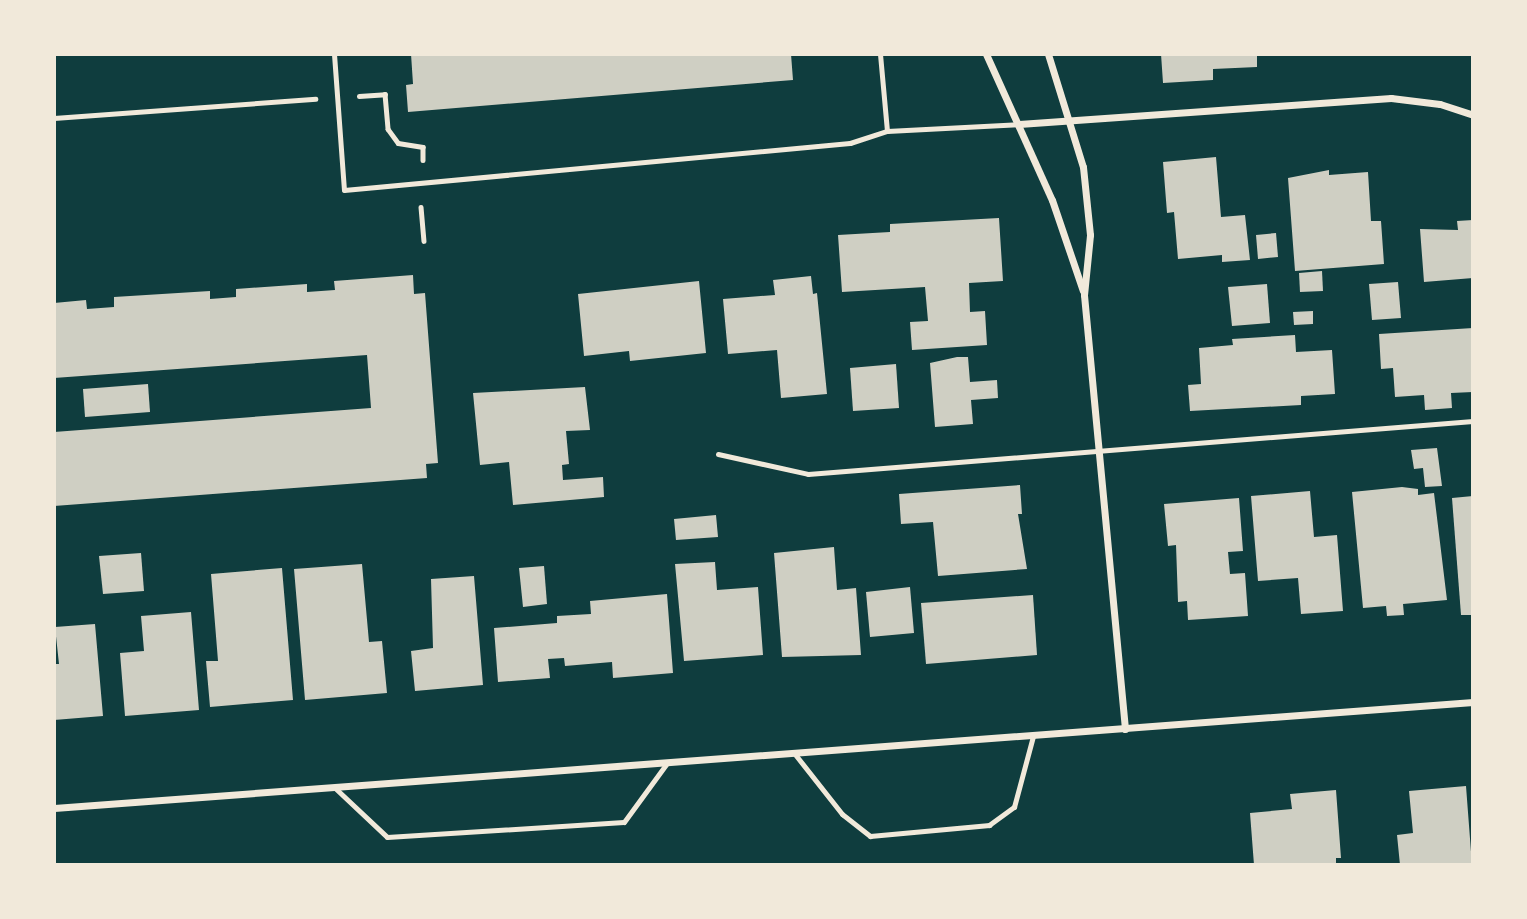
<!DOCTYPE html>
<style>
body{margin:0}
#map{position:relative;width:1527px;height:919px;overflow:hidden;background:#0f3d3e;font-family:"IBM Plex Sans",sans-serif}
div>[style]{position:absolute}
.building>*{inset:0;background:#cfcfc3}
.path>*{height:4.5px;margin:-2.25px;padding:0 2.25px;transform-origin:2.25px;border-radius:2.25px;background:#f1e9da}
.service>*{height:5px;margin:-2.5px;padding:0 2.5px;transform-origin:2.5px;border-radius:2.5px;background:#f1e9da}
.minor>*{height:7px;margin:-3.5px;padding:0 3.5px;transform-origin:3.5px;border-radius:3.5px;background:#f1e9da}
span{translate:-50% -50%;white-space:nowrap;text-align:center;line-height:1.15;-webkit-text-stroke:7px #f1e9da;paint-order:stroke}
.frame{position:absolute;inset:0;border:56px solid #f1e9da;pointer-events:none}
</style>
<div id="map">
<div class="building">
<div style="clip-path:polygon(411px 54px,791px 54px,793px 80px,408px 112px,406px 85px,413px 84px)"></div>
<div style="clip-path:polygon(1161px 54px,1257px 54px,1257px 67px,1213px 69px,1213px 80px,1163px 83px)"></div>
<div style="clip-path:polygon(1216px 157px,1221px 217px,1245px 215px,1250px 260px,1222px 262px,1222px 255px,1178px 259px,1174px 212px,1167px 213px,1163px 162px)"></div>
<div style="clip-path:polygon(1329px 170px,1329px 175px,1368px 172px,1371px 221px,1381px 221px,1384px 264px,1295px 271px,1288px 178px)"></div>
<div style="clip-path:polygon(999px 218px,1003px 281px,969px 283px,970px 312px,985px 311px,987px 345px,912px 350px,910px 322px,928px 321px,925px 287px,842px 292px,838px 235px,890px 232px,890px 224px)"></div>
<div style="clip-path:polygon(1473px 220px,1473px 278px,1424px 282px,1420px 229px,1458px 230px,1457px 221px)"></div>
<div style="clip-path:polygon(1276px 233px,1278px 257px,1258px 259px,1256px 235px)"></div>
<div style="clip-path:polygon(1322px 271px,1323px 291px,1300px 292px,1299px 273px)"></div>
<div style="clip-path:polygon(413px 275px,414px 294px,425px 293px,438px 463px,426px 464px,427px 478px,54px 506px,54px 432px,371px 408px,367px 355px,54px 378px,54px 303px,86px 300px,87px 309px,114px 307px,114px 297px,210px 291px,210px 299px,236px 297px,236px 289px,307px 284px,307px 292px,335px 290px,334px 281px)"></div>
<div style="clip-path:polygon(811px 276px,813px 294px,817px 293px,827px 394px,781px 398px,777px 350px,728px 354px,723px 299px,775px 295px,773px 280px)"></div>
<div style="clip-path:polygon(699px 281px,706px 353px,630px 361px,629px 351px,584px 356px,578px 294px)"></div>
<div style="clip-path:polygon(1398px 282px,1401px 318px,1372px 320px,1369px 284px)"></div>
<div style="clip-path:polygon(1267px 284px,1270px 323px,1232px 326px,1228px 287px)"></div>
<div style="clip-path:polygon(1313px 311px,1313px 324px,1294px 325px,1293px 312px)"></div>
<div style="clip-path:polygon(1473px 328px,1473px 392px,1451px 393px,1452px 408px,1425px 410px,1424px 395px,1395px 397px,1393px 368px,1381px 369px,1379px 334px)"></div>
<div style="clip-path:polygon(1295px 335px,1296px 352px,1332px 350px,1335px 394px,1301px 396px,1301px 405px,1190px 411px,1188px 385px,1201px 384px,1199px 348px,1233px 345px,1232px 339px)"></div>
<div style="clip-path:polygon(957px 357px,968px 357px,970px 382px,997px 380px,998px 398px,971px 400px,973px 424px,935px 427px,930px 363px)"></div>
<div style="clip-path:polygon(896px 364px,899px 408px,853px 411px,850px 368px)"></div>
<div style="clip-path:polygon(148px 384px,150px 412px,85px 417px,83px 389px)"></div>
<div style="clip-path:polygon(585px 387px,590px 430px,566px 431px,569px 464px,562px 465px,563px 480px,603px 477px,604px 497px,513px 505px,509px 462px,480px 465px,473px 393px)"></div>
<div style="clip-path:polygon(1437px 448px,1442px 486px,1425px 487px,1423px 468px,1414px 469px,1411px 450px)"></div>
<div style="clip-path:polygon(1020px 485px,1022px 514px,1018px 514px,1027px 569px,938px 576px,933px 522px,901px 524px,899px 494px)"></div>
<div style="clip-path:polygon(1402px 487px,1418px 489px,1418px 495px,1434px 493px,1447px 600px,1403px 604px,1404px 615px,1387px 616px,1386px 606px,1363px 608px,1352px 492px)"></div>
<div style="clip-path:polygon(1310px 491px,1314px 537px,1337px 535px,1343px 611px,1301px 614px,1298px 578px,1258px 581px,1251px 496px)"></div>
<div style="clip-path:polygon(1473px 496px,1473px 615px,1461px 615px,1452px 498px)"></div>
<div style="clip-path:polygon(1239px 498px,1243px 551px,1228px 552px,1230px 574px,1245px 573px,1248px 616px,1188px 620px,1187px 601px,1178px 602px,1176px 545px,1168px 546px,1164px 504px)"></div>
<div style="clip-path:polygon(716px 515px,718px 537px,676px 540px,674px 519px)"></div>
<div style="clip-path:polygon(834px 547px,837px 590px,856px 588px,861px 655px,782px 657px,774px 553px)"></div>
<div style="clip-path:polygon(141px 553px,144px 591px,103px 594px,99px 556px)"></div>
<div style="clip-path:polygon(715px 562px,717px 590px,758px 587px,763px 655px,684px 661px,675px 564px)"></div>
<div style="clip-path:polygon(362px 564px,369px 642px,382px 641px,387px 693px,305px 700px,294px 569px)"></div>
<div style="clip-path:polygon(544px 566px,547px 604px,523px 607px,519px 568px)"></div>
<div style="clip-path:polygon(282px 568px,293px 700px,210px 707px,206px 661px,218px 661px,211px 574px)"></div>
<div style="clip-path:polygon(474px 576px,483px 685px,415px 691px,411px 651px,433px 648px,431px 579px)"></div>
<div style="clip-path:polygon(910px 587px,914px 633px,870px 637px,866px 592px)"></div>
<div style="clip-path:polygon(667px 594px,673px 673px,613px 678px,612px 662px,565px 666px,564px 658px,548px 659px,550px 678px,498px 682px,494px 628px,557px 623px,557px 616px,591px 614px,590px 601px)"></div>
<div style="clip-path:polygon(1033px 595px,1037px 655px,926px 664px,921px 603px)"></div>
<div style="clip-path:polygon(191px 612px,199px 710px,125px 716px,120px 653px,144px 651px,141px 616px)"></div>
<div style="clip-path:polygon(95px 624px,103px 716px,54px 720px,54px 664px,59px 664px,55px 627px)"></div>
<div style="clip-path:polygon(1466px 786px,1472px 865px,1400px 865px,1397px 835px,1413px 833px,1409px 791px)"></div>
<div style="clip-path:polygon(1336px 790px,1341px 858px,1336px 858px,1336px 865px,1254px 865px,1250px 813px,1292px 809px,1290px 794px)"></div>
</div>
<div class="path">
<div style="left:359px;top:96px;width:26px;rotate:-4deg"></div>
<div style="left:385px;top:94px;width:35px;rotate:85deg"></div>
<div style="left:388px;top:129px;width:17px;rotate:54deg"></div>
<div style="left:398px;top:143px;width:25px;rotate:9deg"></div>
<div style="left:423px;top:147px;width:13px;rotate:90deg"></div>
<div style="left:54px;top:118px;width:262px;rotate:-4.2deg"></div>
<div style="left:421px;top:207px;width:34px;rotate:85deg"></div>
</div>
<div class="service">
<div style="left:334px;top:54px;width:136px;rotate:85.8deg"></div>
<div style="left:344px;top:190px;width:508px;rotate:-5.31deg"></div>
<div style="left:850px;top:143px;width:39px;rotate:-18deg"></div>
<div style="left:887px;top:131px;width:132px;rotate:-3deg"></div>
<div style="left:880px;top:54px;width:77px;rotate:84.8deg"></div>
<div style="left:718px;top:454px;width:92px;rotate:12.5deg"></div>
<div style="left:808px;top:474px;width:667px;rotate:-4.56deg"></div>
<div style="left:794px;top:753px;width:78px;rotate:51.8deg"></div>
<div style="left:842px;top:814px;width:36px;rotate:38deg"></div>
<div style="left:870px;top:836px;width:120px;rotate:-5.3deg"></div>
<div style="left:989px;top:825px;width:31px;rotate:-36deg"></div>
<div style="left:1014px;top:807px;width:73px;rotate:-75deg"></div>
<div style="left:335px;top:788px;width:71px;rotate:43.3deg"></div>
<div style="left:387px;top:837px;width:237px;rotate:-3.6deg"></div>
<div style="left:624px;top:822px;width:73px;rotate:-53.9deg"></div>
</div>
<div class="minor">
<div style="left:986px;top:54px;width:160px;rotate:65.7deg"></div>
<div style="left:1052px;top:200px;width:96px;rotate:71.2deg"></div>
<div style="left:1048px;top:54px;width:118px;rotate:72.8deg"></div>
<div style="left:1083px;top:167px;width:68px;rotate:84.1deg"></div>
<div style="left:1090px;top:235px;width:60px;rotate:95.7deg"></div>
<div style="left:1084px;top:295px;width:436px;rotate:84.6deg"></div>
<div style="left:1019px;top:124px;width:373px;rotate:-4deg"></div>
<div style="left:1391px;top:98px;width:49px;rotate:7deg"></div>
<div style="left:1440px;top:104px;width:35px;rotate:18deg"></div>
<div style="left:54px;top:808px;width:1423px;rotate:-4.27deg"></div>
</div>
<div class="frame"></div>
</div>
